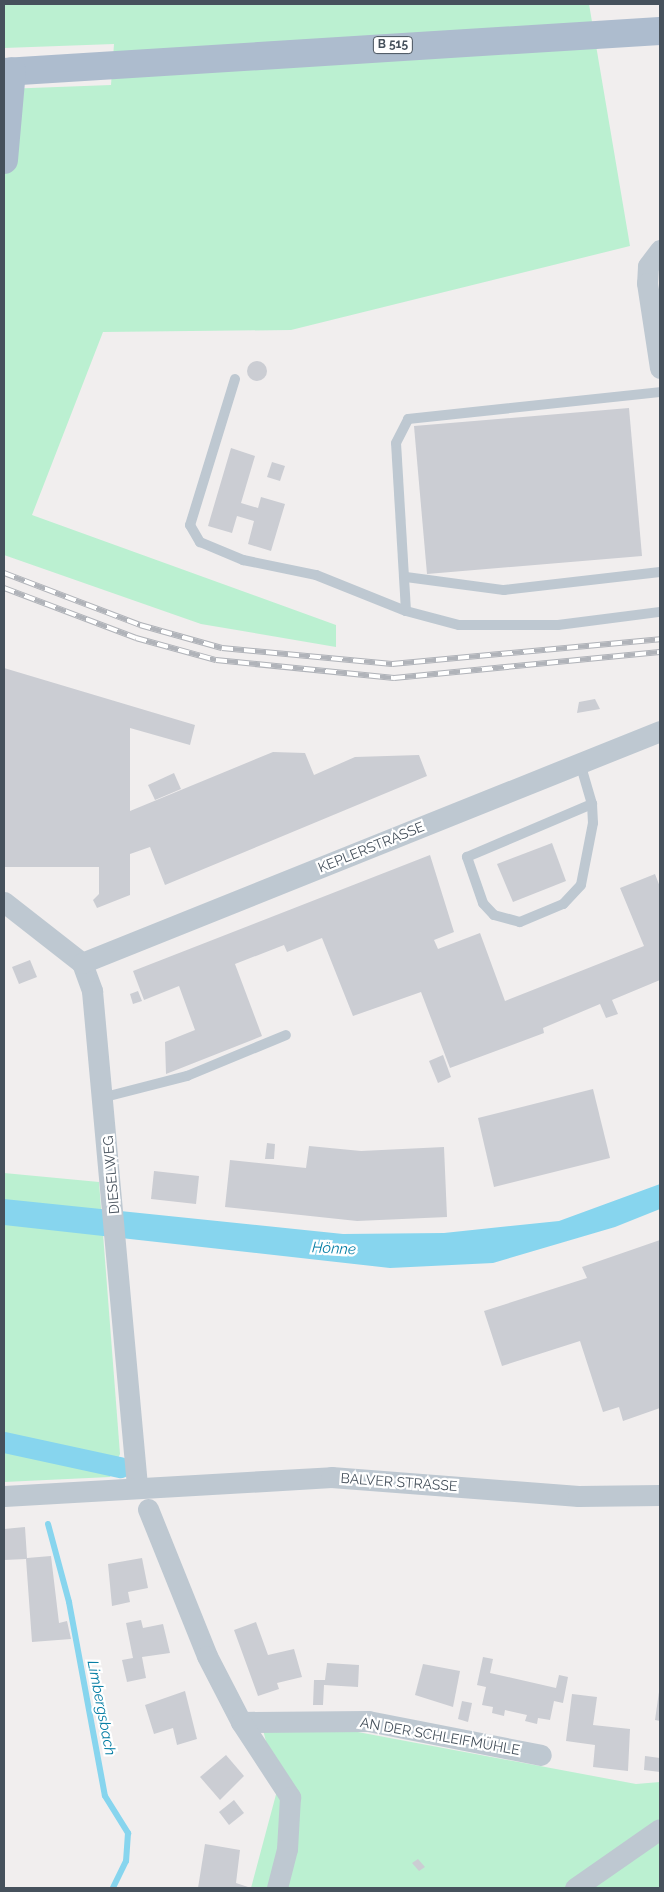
<!DOCTYPE html>
<meta charset="utf-8">
<style>
body{margin:0}
#map{position:relative;width:664px;height:1892px;overflow:hidden;background:#f1eeee;font-family:Raleway,sans-serif}
div>[style]{position:absolute}
.green>*{inset:0;background:#bbf0d1}
.water>*{inset:0;background:#87d5ee}
.stream>*{height:6px;margin:-3px;padding:0 3px;transform-origin:3px;border-radius:3px;background:#87d5ee}
.canal>*{height:21px;margin:-10.5px;padding:0 10.5px;transform-origin:10.5px;border-radius:10.5px;background:#87d5ee}
.building>*{inset:0;background:#cbcdd3}
.round{border-radius:50%}
.lane>*{height:10px;margin:-5px;padding:0 5px;transform-origin:5px;border-radius:5px;background:#bec8d1}
.street>*{height:21px;margin:-10.5px;padding:0 10.5px;transform-origin:10.5px;border-radius:10.5px;background:#bec8d1}
.primary>*{height:28px;margin:-14px;padding:0 14px;transform-origin:14px;border-radius:14px;background:#adbcce}
.rail>*{height:5.5px;margin-top:-2.75px;transform-origin:0;background:repeating-linear-gradient(90deg,#fff 0 11px,#b0b3b9 0 22px);box-sizing:border-box;border-block:1px solid #b0b3b9}
span{translate:-50% -50%;white-space:nowrap;text-align:center;line-height:1.15;-webkit-text-stroke:4.5px #fff;paint-order:stroke}
.shield-label span{padding:1px 4px;background:#fff;border:1px solid;border-radius:4px;-webkit-text-stroke-width:0}
.shield-label{font-size:12px;color:#46515c;font-weight:700}
.street-label{font-size:14px;color:#46515c}
.water-label{font-size:15px;color:#087fa5;font-style:italic}
.frame{position:absolute;inset:0;border:5px solid #46515c;pointer-events:none}
</style>
<div id="map">
<div class="green">
<div style="clip-path:polygon(4px 4px,589px 4px,630px 246px,291px 330px,103px 332px,32px 515px,336px 625px,336px 647px,201px 624px,4px 555px,4px 89px,111px 85px,114px 44px,4px 48px)"></div>
<div style="clip-path:polygon(4px 1173px,99px 1182px,120px 1454px,110px 1477px,4px 1482px)"></div>
<div style="clip-path:polygon(331px 1727px,636px 1784px,660px 1782px,660px 1888px,251px 1888px,278px 1787px,263px 1730px)"></div>
</div>
<div class="water">
<div style="clip-path:polygon(660px 1184px,660px 1209px,615px 1227px,493px 1263px,390px 1268px,4px 1225px,4px 1199px,343px 1234px,444px 1233px,559px 1221px)"></div>
</div>
<div class="stream">
<div style="left:48px;top:1524px;width:81px;rotate:74.9deg"></div>
<div style="left:69px;top:1602px;width:197px;rotate:79.5deg"></div>
<div style="left:105px;top:1796px;width:44px;rotate:58.1deg"></div>
<div style="left:128px;top:1833px;width:28px;rotate:94deg"></div>
<div style="left:126px;top:1861px;width:30px;rotate:116deg"></div>
</div>
<div class="canal">
<div style="left:4px;top:1442px;width:119px;rotate:12.2deg"></div>
</div>
<div class="building">
<div class="round" style="left:247px;top:361px;width:20px;height:20px"></div>
<div style="clip-path:polygon(629px 408px,642px 556px,427px 574px,414px 426px)"></div>
<div style="clip-path:polygon(231px 448px,255px 456px,241px 503px,258px 508px,261px 497px,285px 504px,271px 551px,248px 544px,254px 521px,237px 516px,232px 533px,208px 526px)"></div>
<div style="clip-path:polygon(272px 462px,285px 466px,280px 481px,267px 477px)"></div>
<div style="clip-path:polygon(4px 668px,195px 725px,190px 745px,130px 728px,130px 811px,273px 752px,305px 753px,314px 775px,355px 757px,419px 755px,427px 776px,165px 885px,150px 847px,130px 854px,130px 895px,97px 908px,93px 900px,99px 894px,99px 867px,4px 867px)"></div>
<div style="clip-path:polygon(595px 699px,600px 709px,577px 713px,579px 702px)"></div>
<div style="clip-path:polygon(174px 773px,181px 789px,155px 800px,148px 785px)"></div>
<div style="clip-path:polygon(552px 843px,566px 881px,513px 902px,497px 864px)"></div>
<div style="clip-path:polygon(430px 855px,454px 932px,434px 940px,438px 949px,480px 933px,505px 1001px,644px 946px,620px 888px,655px 874px,660px 887px,660px 980px,612px 1000px,618px 1014px,606px 1018px,600px 1004px,543px 1028px,544px 1033px,450px 1068px,421px 992px,353px 1016px,322px 938px,287px 952px,284px 945px,235px 964px,262px 1036px,166px 1074px,165px 1042px,195px 1030px,179px 986px,144px 1000px,133px 971px)"></div>
<div style="clip-path:polygon(30px 960px,37px 977px,19px 984px,12px 967px)"></div>
<div style="clip-path:polygon(138px 991px,142px 1001px,133px 1004px,130px 994px)"></div>
<div style="clip-path:polygon(443px 1055px,451px 1077px,438px 1083px,429px 1061px)"></div>
<div style="clip-path:polygon(593px 1089px,610px 1158px,494px 1187px,478px 1118px)"></div>
<div style="clip-path:polygon(267px 1143px,275px 1144px,274px 1159px,265px 1159px)"></div>
<div style="clip-path:polygon(309px 1146px,361px 1151px,444px 1147px,447px 1217px,357px 1221px,225px 1207px,230px 1160px,306px 1168px)"></div>
<div style="clip-path:polygon(154px 1171px,199px 1176px,196px 1204px,151px 1199px)"></div>
<div style="clip-path:polygon(660px 1240px,660px 1408px,623px 1421px,619px 1407px,603px 1412px,580px 1341px,502px 1366px,484px 1311px,587px 1278px,582px 1267px)"></div>
<div style="clip-path:polygon(25px 1527px,27px 1558px,51px 1556px,59px 1623px,67px 1621px,71px 1639px,32px 1642px,26px 1559px,4px 1560px,4px 1529px)"></div>
<div style="clip-path:polygon(142px 1558px,148px 1588px,128px 1592px,130px 1602px,112px 1606px,108px 1564px)"></div>
<div style="clip-path:polygon(141px 1620px,143px 1628px,163px 1624px,170px 1653px,142px 1657px,146px 1678px,127px 1682px,122px 1660px,133px 1658px,126px 1623px)"></div>
<div style="clip-path:polygon(256px 1622px,268px 1655px,294px 1649px,302px 1677px,277px 1683px,279px 1689px,258px 1696px,234px 1630px)"></div>
<div style="clip-path:polygon(483px 1657px,493px 1659px,490px 1673px,556px 1688px,559px 1675px,568px 1677px,563px 1703px,554px 1701px,550px 1720px,538px 1718px,537px 1724px,525px 1721px,527px 1715px,505px 1710px,504px 1716px,492px 1713px,493px 1707px,482px 1705px,486px 1687px,477px 1685px)"></div>
<div style="clip-path:polygon(327px 1663px,359px 1665px,358px 1687px,324px 1685px,323px 1705px,313px 1705px,314px 1680px,325px 1680px)"></div>
<div style="clip-path:polygon(423px 1664px,460px 1671px,453px 1707px,415px 1695px)"></div>
<div style="clip-path:polygon(185px 1691px,197px 1739px,177px 1745px,173px 1728px,154px 1734px,145px 1705px)"></div>
<div style="clip-path:polygon(659px 1692px,660px 1692px,660px 1721px,655px 1720px)"></div>
<div style="clip-path:polygon(572px 1694px,597px 1697px,593px 1725px,630px 1729px,628px 1771px,593px 1767px,595px 1745px,566px 1741px)"></div>
<div style="clip-path:polygon(462px 1701px,472px 1703px,468px 1722px,458px 1719px)"></div>
<div style="clip-path:polygon(226px 1755px,244px 1776px,220px 1800px,200px 1777px)"></div>
<div style="clip-path:polygon(645px 1756px,660px 1758px,660px 1772px,644px 1770px)"></div>
<div style="clip-path:polygon(234px 1800px,244px 1813px,229px 1825px,219px 1812px)"></div>
<div style="clip-path:polygon(205px 1844px,240px 1850px,236px 1883px,251px 1888px,198px 1888px)"></div>
<div style="clip-path:polygon(418px 1859px,425px 1867px,419px 1871px,412px 1863px)"></div>
</div>
<div class="lane">
<div style="left:235px;top:379px;width:153px;rotate:107.1deg"></div>
<div style="left:190px;top:525px;width:20px;rotate:60deg"></div>
<div style="left:200px;top:542px;width:47px;rotate:22.7deg"></div>
<div style="left:243px;top:560px;width:75px;rotate:11.6deg"></div>
<div style="left:316px;top:575px;width:97px;rotate:21.8deg"></div>
<div style="left:406px;top:611px;width:55px;rotate:14.8deg"></div>
<div style="left:459px;top:625px;width:99px"></div>
<div style="left:558px;top:625px;width:103px;rotate:-7.3deg"></div>
<div style="left:406px;top:577px;width:99px;rotate:7.6deg"></div>
<div style="left:504px;top:590px;width:157px;rotate:-6.6deg"></div>
<div style="left:406px;top:611px;width:168px;rotate:-93.4deg"></div>
<div style="left:396px;top:443px;width:27px;rotate:-63deg"></div>
<div style="left:408px;top:419px;width:253px;rotate:-6.1deg"></div>
<div style="left:580px;top:763px;width:43px;rotate:73.7deg"></div>
<div style="left:592px;top:804px;width:19px;rotate:87deg"></div>
<div style="left:593px;top:823px;width:63px;rotate:101deg"></div>
<div style="left:581px;top:885px;width:26px;rotate:133deg"></div>
<div style="left:563px;top:904px;width:47px;rotate:157.3deg"></div>
<div style="left:520px;top:922px;width:27px;rotate:-165deg"></div>
<div style="left:494px;top:915px;width:16px;rotate:-133deg"></div>
<div style="left:483px;top:903px;width:49px;rotate:-109.2deg"></div>
<div style="left:467px;top:857px;width:136px;rotate:-23deg"></div>
<div style="left:105px;top:1097px;width:85px;rotate:-14.4deg"></div>
<div style="left:187px;top:1076px;width:107px;rotate:-22.5deg"></div>
</div>
<div class="street">
<div style="left:660px;top:250px;width:20px;rotate:127deg"></div>
<div style="left:648px;top:266px;width:17px;rotate:93deg"></div>
<div style="left:647px;top:283px;width:86px;rotate:81.3deg"></div>
<div style="left:4px;top:902px;width:99px;rotate:38deg"></div>
<div style="left:82px;top:963px;width:30px;rotate:70deg"></div>
<div style="left:92px;top:991px;width:499px;rotate:84.8deg"></div>
<div style="left:82px;top:963px;width:623px;rotate:-21.87deg"></div>
<div style="left:4px;top:1496px;width:328px;rotate:-3.3deg"></div>
<div style="left:331px;top:1477px;width:248px;rotate:4.4deg"></div>
<div style="left:578px;top:1496px;width:82px;rotate:-0.7deg"></div>
<div style="left:148px;top:1509px;width:158px;rotate:68.1deg"></div>
<div style="left:207px;top:1656px;width:74px;rotate:62.7deg"></div>
<div style="left:241px;top:1722px;width:127px;rotate:-0.5deg"></div>
<div style="left:368px;top:1721px;width:176px;rotate:11.1deg"></div>
<div style="left:241px;top:1722px;width:90px;rotate:56.8deg"></div>
<div style="left:290px;top:1797px;width:52px;rotate:93.3deg"></div>
<div style="left:287px;top:1849px;width:40px;rotate:104.4deg"></div>
<div style="left:575px;top:1888px;width:103px;rotate:-34.8deg"></div>
</div>
<div class="primary">
<div style="left:4px;top:72px;width:657px;rotate:-3.58deg"></div>
<div style="left:4px;top:160px;width:89px;rotate:-84.9deg"></div>
</div>
<div class="rail">
<div style="left:4px;top:573px;width:146px;rotate:20.9deg"></div>
<div style="left:140px;top:625px;width:85px;rotate:15.7deg"></div>
<div style="left:222px;top:648px;width:171px;rotate:5.4deg"></div>
<div style="left:392px;top:664px;width:269px;rotate:-5.3deg"></div>
<div style="left:4px;top:588px;width:141px;rotate:20.7deg"></div>
<div style="left:136px;top:638px;width:83px;rotate:15.4deg"></div>
<div style="left:216px;top:660px;width:179px;rotate:5.8deg"></div>
<div style="left:394px;top:678px;width:267px;rotate:-5.6deg"></div>
</div>
<div class="shield-label">
<span style="left:393px;top:45px">B 515</span>
</div>
<div class="street-label">
<span style="left:371px;top:847px;rotate:-22deg">KEPLERSTRASSE</span>
<span style="left:111px;top:1175px;rotate:-95deg">DIESELWEG</span>
<span style="left:399px;top:1482px;rotate:4deg">BALVER STRASSE</span>
<span style="left:440px;top:1736px;rotate:10deg">AN DER SCHLEIFMÜHLE</span>
</div>
<div class="water-label">
<span style="left:334px;top:1249px;rotate:3deg">Hönne</span>
<span style="left:101px;top:1708px;rotate:79deg">Limbergsbach</span>
</div>
<div class="frame"></div>
</div>
